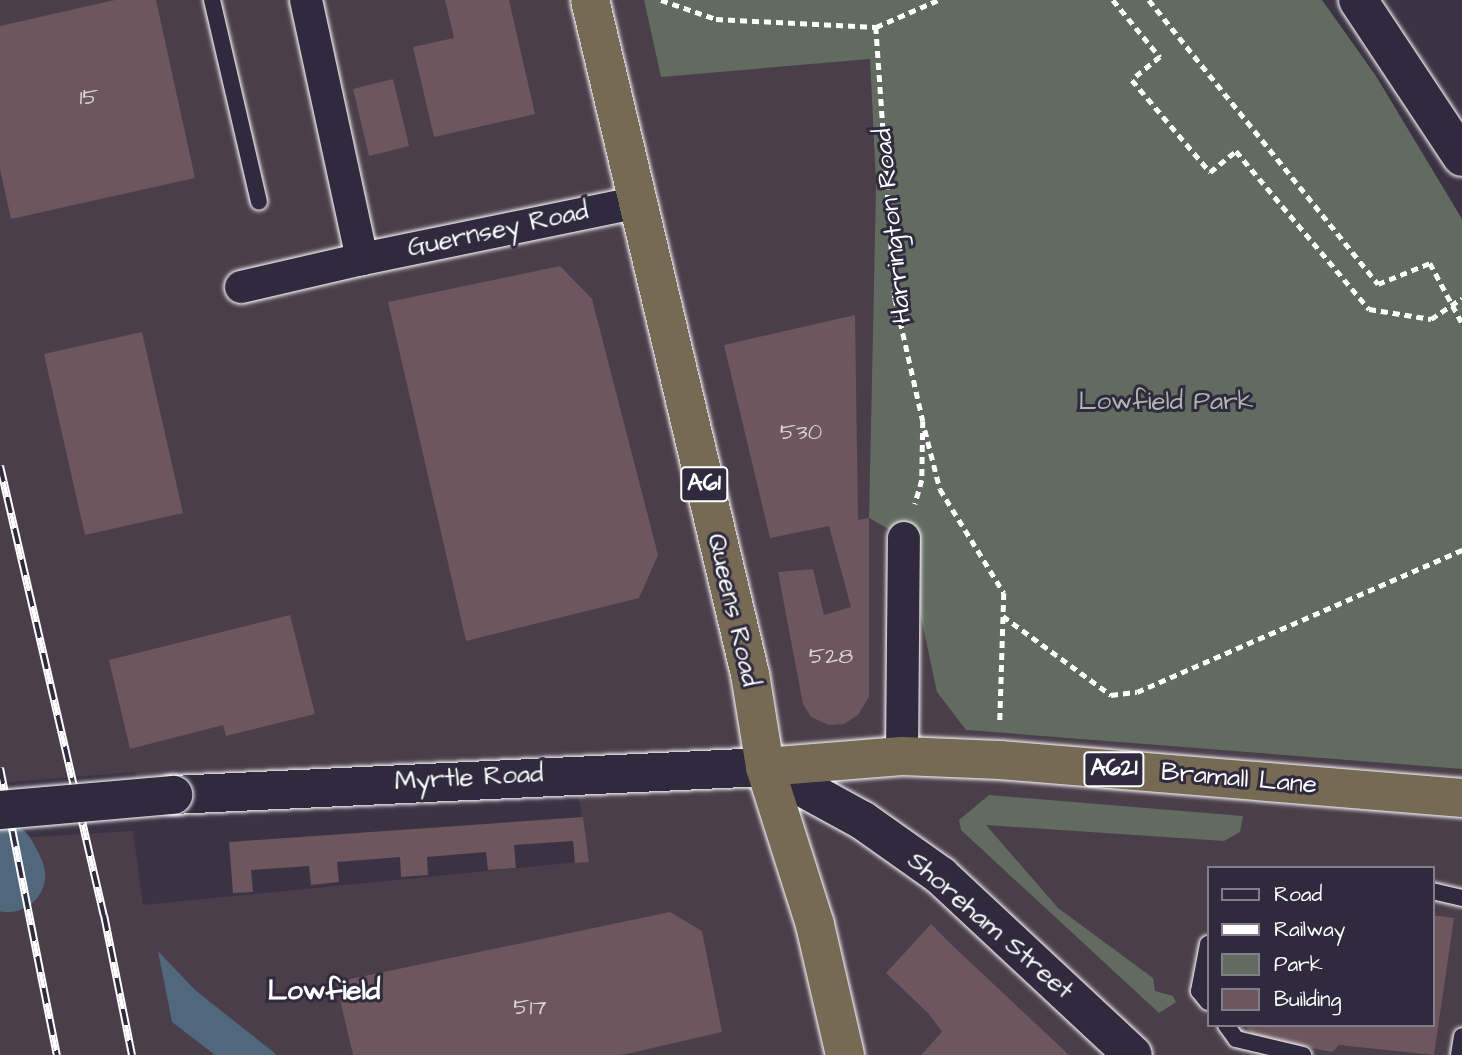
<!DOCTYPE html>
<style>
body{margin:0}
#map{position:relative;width:1462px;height:1055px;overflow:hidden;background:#3b3343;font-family:"Architects Daughter",sans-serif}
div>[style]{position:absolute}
.built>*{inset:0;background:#4a3e4b}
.green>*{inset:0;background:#616b5f}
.water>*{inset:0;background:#51677c}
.river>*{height:74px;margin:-37px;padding:0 37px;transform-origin:37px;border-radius:37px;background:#51677c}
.building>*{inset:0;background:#6d565d}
.path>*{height:4.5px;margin-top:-2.25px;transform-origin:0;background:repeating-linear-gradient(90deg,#fff 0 7px,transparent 0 12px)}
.roads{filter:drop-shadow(0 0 2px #fff) drop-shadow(0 0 2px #fff)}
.service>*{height:16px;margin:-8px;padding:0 8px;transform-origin:8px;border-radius:8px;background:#2f2a3d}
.minor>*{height:32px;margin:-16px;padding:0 16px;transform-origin:16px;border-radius:16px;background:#2f2a3d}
.tertiary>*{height:38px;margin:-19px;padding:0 19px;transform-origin:19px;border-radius:19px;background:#2f2a3d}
.secondary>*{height:38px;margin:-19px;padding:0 19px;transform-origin:19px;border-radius:19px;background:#2f2a3d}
.trunk>*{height:38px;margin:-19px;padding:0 19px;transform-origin:19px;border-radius:19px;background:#776a54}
.rail>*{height:8px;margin-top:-4px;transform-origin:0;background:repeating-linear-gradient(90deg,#2f2a3d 0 16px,#fff 0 32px);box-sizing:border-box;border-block:2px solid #fff}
.bridges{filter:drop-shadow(0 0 2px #fff) drop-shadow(0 0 2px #fff)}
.secondary-bridge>*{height:38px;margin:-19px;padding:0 19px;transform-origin:19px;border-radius:19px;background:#2f2a3d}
span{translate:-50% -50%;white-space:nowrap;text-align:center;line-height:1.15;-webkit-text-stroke:6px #2f2a3d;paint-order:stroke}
.number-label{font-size:23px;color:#dad5d6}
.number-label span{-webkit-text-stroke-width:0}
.shield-label span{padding:2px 5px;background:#2f2a3d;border:2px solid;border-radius:5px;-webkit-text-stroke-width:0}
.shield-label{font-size:24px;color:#fff;font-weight:700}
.street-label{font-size:26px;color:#fff}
.park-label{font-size:26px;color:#b0b5af}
.neighbourhood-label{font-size:28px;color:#fff;font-weight:700}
.legend{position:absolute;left:1207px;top:866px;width:228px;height:161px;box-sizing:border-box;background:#2f2a3d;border:2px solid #827f8b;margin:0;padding:9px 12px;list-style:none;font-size:21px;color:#fff}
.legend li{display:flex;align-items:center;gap:14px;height:35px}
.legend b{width:35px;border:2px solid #827f8b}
</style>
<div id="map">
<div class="built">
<div style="clip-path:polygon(evenodd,0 0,644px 0,661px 76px,870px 59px,876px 184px,869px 518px,907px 540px,965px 730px,1462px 769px,1462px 1055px,0 1055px,0 839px,133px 831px,143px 905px,589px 861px,572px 755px,138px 784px,135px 772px,0 783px,0 0,1208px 868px,1432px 868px,1432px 1025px,1208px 1025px,1208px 868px)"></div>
</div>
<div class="green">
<div style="clip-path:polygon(644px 0,1322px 0,1376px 76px,1462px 219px,1462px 769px,966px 730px,937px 692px,904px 538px,869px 518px,876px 184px,870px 59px,661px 77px)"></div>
<div style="clip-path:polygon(989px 795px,1243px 816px,1240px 832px,1224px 841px,986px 825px,1058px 908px,1153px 978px,1155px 991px,1173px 996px,1176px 1002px,1159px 1013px,961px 830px,959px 820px)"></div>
</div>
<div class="water">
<div style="clip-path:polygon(158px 951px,195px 990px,277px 1055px,215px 1055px,172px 1022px)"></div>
</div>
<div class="river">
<div style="left:0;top:859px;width:18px;rotate:63deg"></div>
</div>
<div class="building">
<div style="clip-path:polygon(115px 0,156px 0,195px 178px,11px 219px,0 169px,0 26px)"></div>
<div style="clip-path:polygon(445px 0,509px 0,535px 114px,434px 137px,413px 47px,454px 38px)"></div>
<div style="clip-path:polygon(393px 79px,409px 146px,369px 156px,353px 89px)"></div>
<div style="clip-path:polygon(560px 266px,592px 299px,658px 555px,639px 598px,466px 641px,388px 302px)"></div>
<div style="clip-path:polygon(855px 315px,858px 520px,869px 518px,869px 697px,858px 715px,844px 724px,829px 725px,811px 717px,803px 704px,778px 572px,813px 569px,824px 615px,851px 607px,829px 526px,770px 538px,724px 345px)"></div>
<div style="clip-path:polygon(142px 332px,183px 513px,85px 535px,44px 354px)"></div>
<div style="clip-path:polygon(290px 615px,315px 714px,226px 736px,223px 725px,130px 749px,109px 660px)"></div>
<div style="clip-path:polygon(583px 817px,589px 862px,575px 863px,573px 841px,514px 845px,516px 868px,488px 870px,486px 852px,427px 857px,428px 875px,401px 877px,400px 857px,337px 862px,339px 882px,311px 885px,309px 866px,251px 870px,253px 892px,233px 893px,229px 842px)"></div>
<div style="clip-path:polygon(670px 912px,702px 931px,722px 1032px,622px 1055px,353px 1055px,336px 982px)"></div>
<div style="clip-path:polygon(1432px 915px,1454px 918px,1434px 1055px,1339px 1045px,1332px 1052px,1253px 1036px,1245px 1025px,1432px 1025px)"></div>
<div style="clip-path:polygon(931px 924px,954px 947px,1069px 1055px,921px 1055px,942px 1032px,929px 1014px,886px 973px)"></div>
</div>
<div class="path">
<div style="left:661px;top:0;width:58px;rotate:19.1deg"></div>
<div style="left:716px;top:19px;width:160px;rotate:2.9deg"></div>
<div style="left:876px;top:27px;width:68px;rotate:-23.5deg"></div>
<div style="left:1113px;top:0;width:74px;rotate:50.5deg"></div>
<div style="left:1160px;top:57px;width:36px;rotate:141deg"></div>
<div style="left:1132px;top:80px;width:121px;rotate:49.7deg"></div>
<div style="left:1210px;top:172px;width:33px;rotate:-39deg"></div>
<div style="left:1236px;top:151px;width:207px;rotate:49.9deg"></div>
<div style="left:1369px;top:309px;width:63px;rotate:9.2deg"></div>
<div style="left:1431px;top:319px;width:37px;rotate:-34deg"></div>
<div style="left:1149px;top:0;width:365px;rotate:51.1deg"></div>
<div style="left:1378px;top:284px;width:56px;rotate:-22deg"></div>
<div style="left:1430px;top:263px;width:68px;rotate:61.9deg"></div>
<div style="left:876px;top:27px;width:272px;rotate:86deg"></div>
<div style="left:895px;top:298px;width:126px;rotate:77.2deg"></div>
<div style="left:923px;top:421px;width:59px;rotate:91deg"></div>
<div style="left:922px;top:480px;width:25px;rotate:106deg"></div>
<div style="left:925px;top:430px;width:61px;rotate:75.7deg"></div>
<div style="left:940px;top:489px;width:122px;rotate:58.4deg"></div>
<div style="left:1004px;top:593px;width:127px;rotate:91.8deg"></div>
<div style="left:1003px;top:616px;width:134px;rotate:36.2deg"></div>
<div style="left:1111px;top:695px;width:26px;rotate:-7deg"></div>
<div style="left:1137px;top:692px;width:355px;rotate:-23.6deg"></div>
</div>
<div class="roads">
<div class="service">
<div style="left:212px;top:0;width:207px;rotate:76.9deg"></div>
<div style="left:1432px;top:891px;width:31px;rotate:13deg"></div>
<div style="left:1208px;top:944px;width:48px;rotate:100.8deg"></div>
<div style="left:1199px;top:991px;width:14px;rotate:51deg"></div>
<div style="left:1226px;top:1025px;width:17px;rotate:54deg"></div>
<div style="left:1236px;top:1039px;width:69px;rotate:13.4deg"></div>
<div style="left:1459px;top:1055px;width:19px;rotate:-81deg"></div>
</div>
<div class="minor">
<div style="left:362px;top:259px;width:279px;rotate:-11.6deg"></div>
<div style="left:241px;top:287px;width:124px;rotate:-13deg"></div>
<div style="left:362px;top:259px;width:265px;rotate:-102.2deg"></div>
<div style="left:902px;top:756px;width:218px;rotate:-89.5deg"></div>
</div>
<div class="tertiary">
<div style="left:1358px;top:0;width:188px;rotate:56.5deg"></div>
<div style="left:765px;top:767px;width:111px;rotate:28.7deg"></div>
<div style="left:862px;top:820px;width:97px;rotate:35.3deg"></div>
<div style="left:941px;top:876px;width:262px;rotate:43deg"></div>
</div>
<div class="secondary">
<div style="left:173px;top:795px;width:593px;rotate:-2.71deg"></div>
</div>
<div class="trunk">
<div style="left:590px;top:0;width:693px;rotate:76.65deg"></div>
<div style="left:750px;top:674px;width:94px;rotate:80.8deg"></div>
<div style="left:765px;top:767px;width:166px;rotate:72.4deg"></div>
<div style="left:815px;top:925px;width:133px;rotate:77deg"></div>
<div style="left:765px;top:767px;width:137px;rotate:-4.6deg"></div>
<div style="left:902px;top:756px;width:98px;rotate:2.3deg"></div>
<div style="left:1000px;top:760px;width:464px;rotate:4.7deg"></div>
</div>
</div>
<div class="rail">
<div style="left:0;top:466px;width:461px;rotate:77deg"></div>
<div style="left:104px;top:915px;width:143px;rotate:78.7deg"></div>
<div style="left:0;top:768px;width:293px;rotate:78.8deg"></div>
</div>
<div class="bridges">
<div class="secondary-bridge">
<div style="left:0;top:810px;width:174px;rotate:-5deg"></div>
</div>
</div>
<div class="number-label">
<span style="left:89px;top:97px">15</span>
<span style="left:801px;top:432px">530</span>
<span style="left:831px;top:656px">528</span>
<span style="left:530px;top:1007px">517</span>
</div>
<div class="shield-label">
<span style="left:704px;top:484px">A61</span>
<span style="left:1114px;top:769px">A621</span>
</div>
<div class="street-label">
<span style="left:893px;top:226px;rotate:-96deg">Harrington Road</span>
<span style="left:498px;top:230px;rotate:-12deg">Guernsey Road</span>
<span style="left:733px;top:610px;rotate:77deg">Queens Road</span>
<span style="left:469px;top:778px;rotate:-3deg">Myrtle Road</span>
<span style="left:1239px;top:779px;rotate:5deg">Bramall Lane</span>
<span style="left:990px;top:926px;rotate:41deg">Shoreham Street</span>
</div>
<div class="park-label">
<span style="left:1166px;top:402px">Lowfield Park</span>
</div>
<div class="neighbourhood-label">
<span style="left:324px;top:991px">Lowfield</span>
</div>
<ul class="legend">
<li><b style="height:9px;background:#2f2a3d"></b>Road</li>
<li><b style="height:9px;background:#fff"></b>Railway</li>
<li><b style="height:19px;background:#616b5f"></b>Park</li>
<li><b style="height:19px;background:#6d565d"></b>Building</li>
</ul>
</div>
